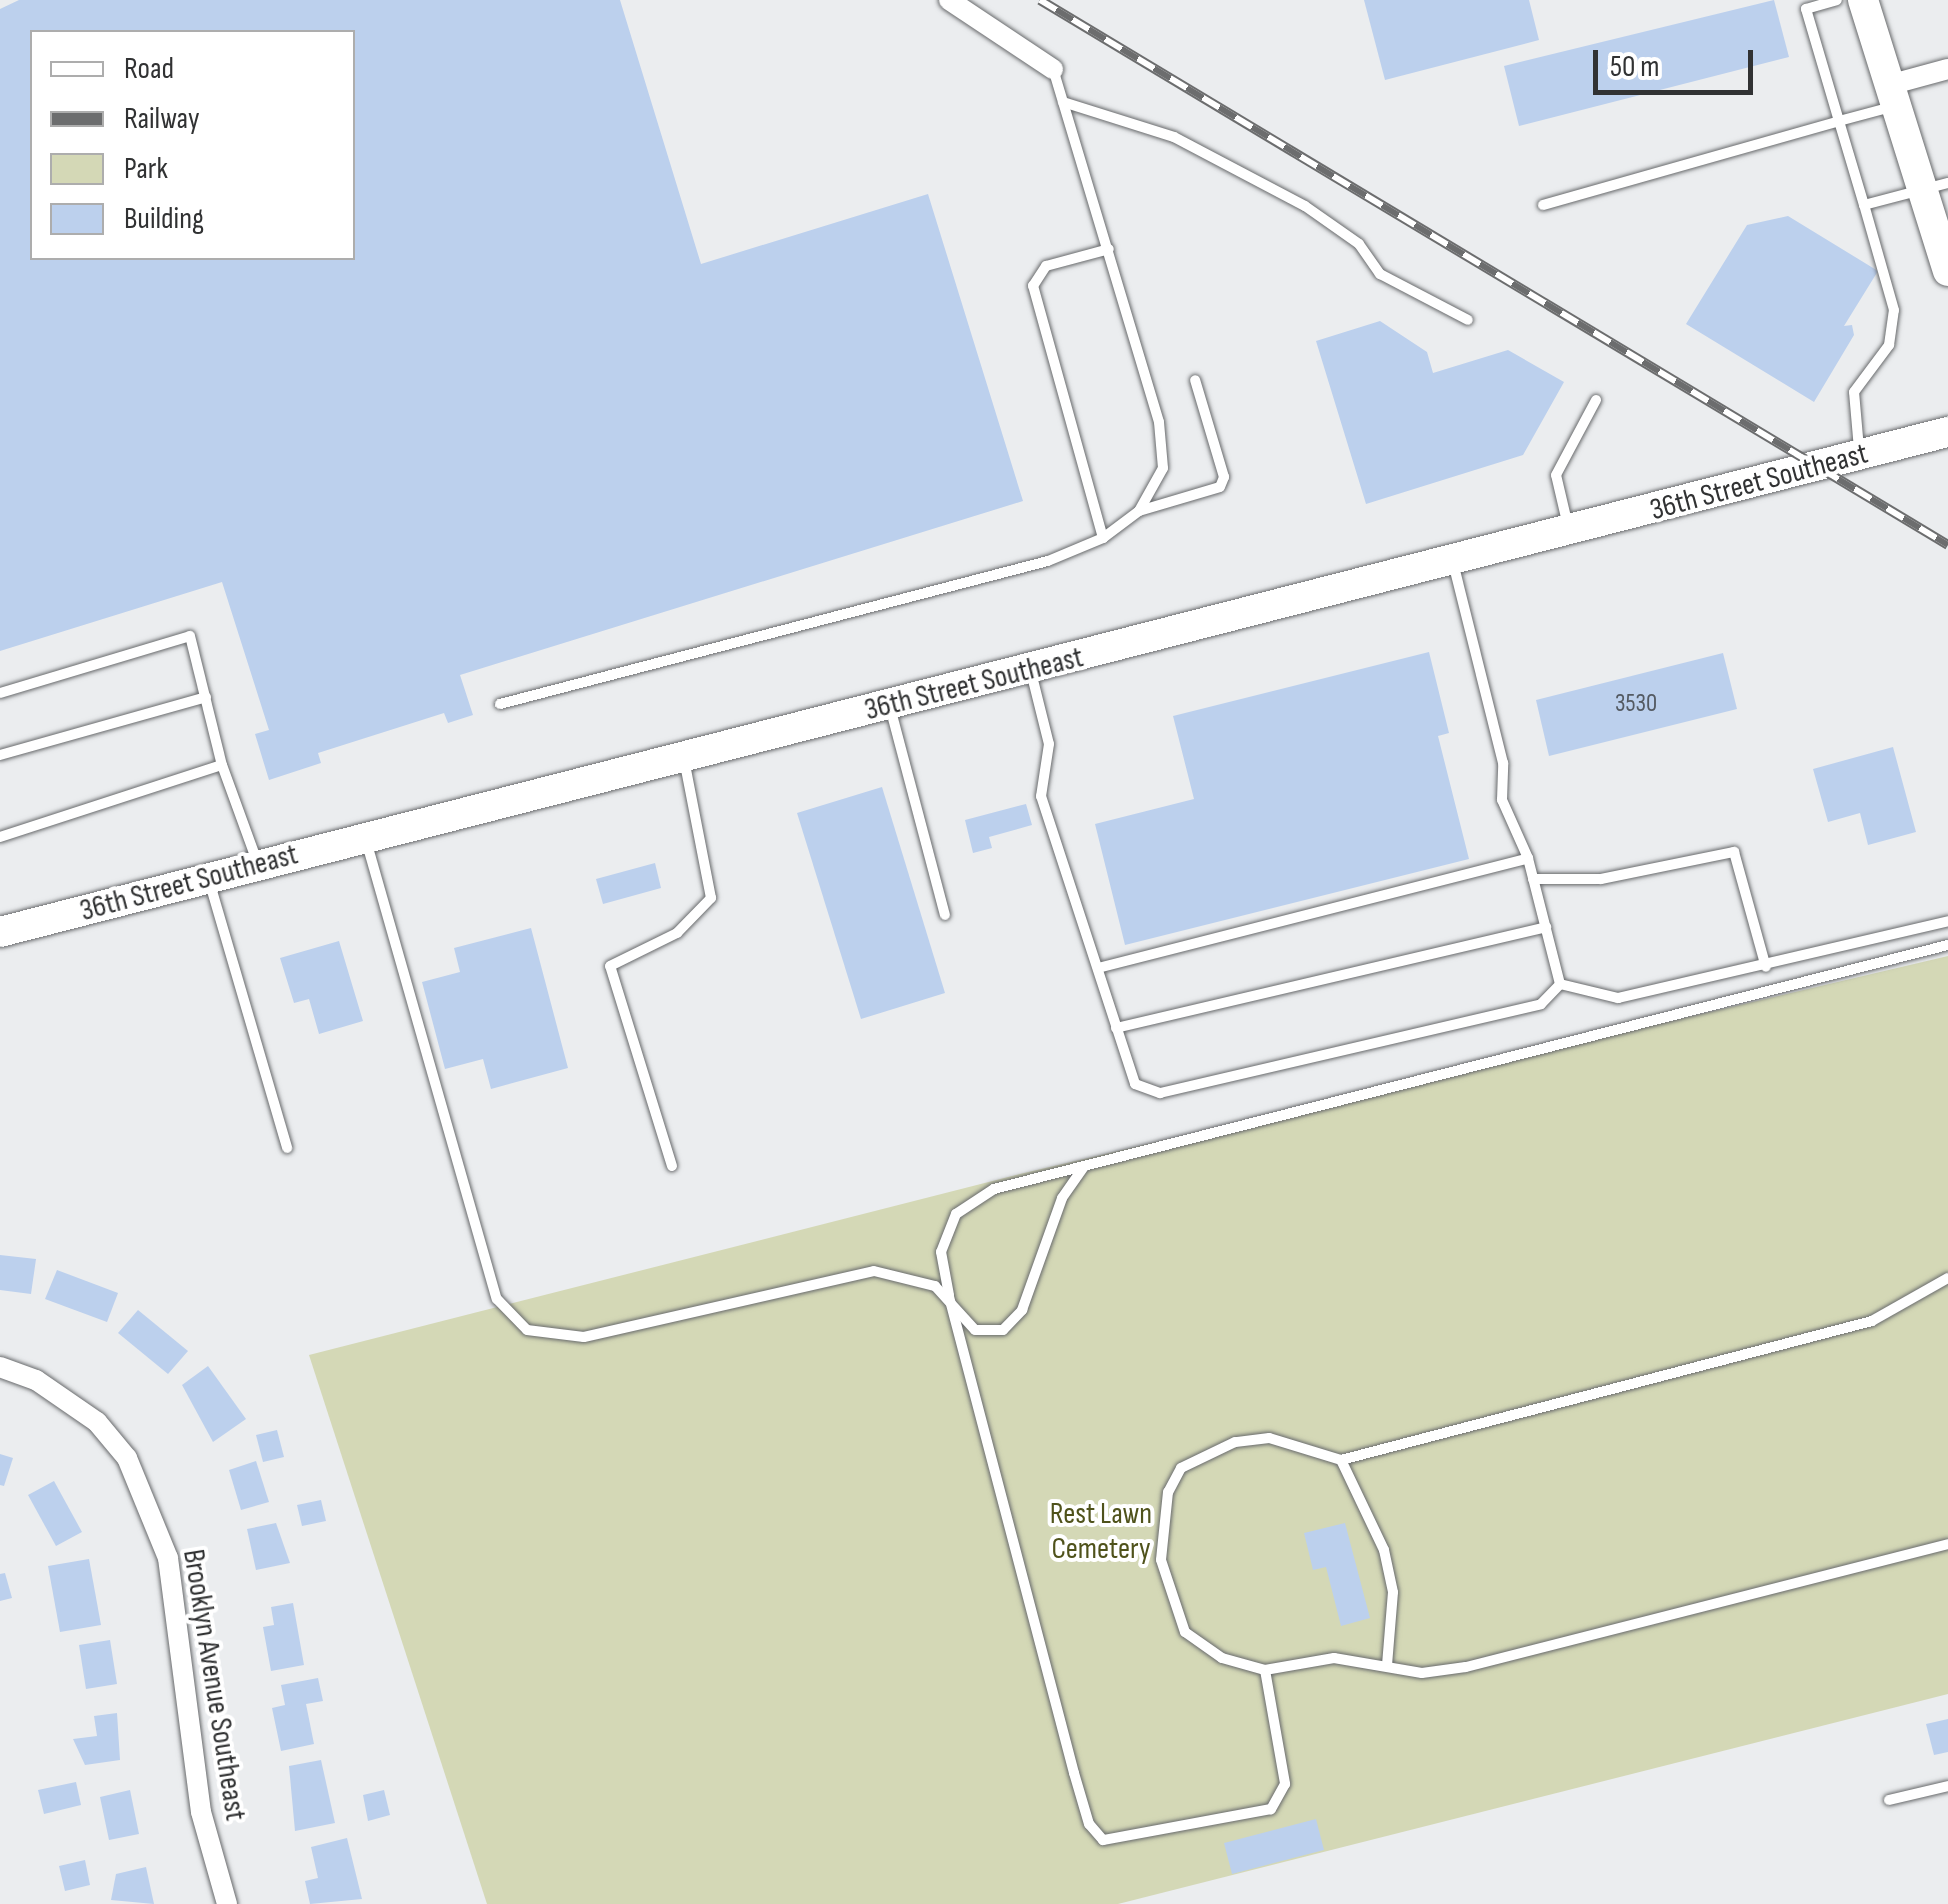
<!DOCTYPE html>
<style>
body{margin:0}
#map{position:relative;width:1948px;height:1904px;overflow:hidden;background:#ebedef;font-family:"Sofia Sans Condensed",sans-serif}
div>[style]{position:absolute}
.green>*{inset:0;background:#d4d8b6}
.building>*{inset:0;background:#bcd0ed}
.roads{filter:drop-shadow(0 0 2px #686a6c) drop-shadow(0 0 2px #686a6c)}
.lane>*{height:10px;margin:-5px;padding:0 5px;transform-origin:5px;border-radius:5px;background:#fff}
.street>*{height:20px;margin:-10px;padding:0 10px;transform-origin:10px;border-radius:10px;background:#fff}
.secondary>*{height:30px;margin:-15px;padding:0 15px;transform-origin:15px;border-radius:15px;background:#fff}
.rail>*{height:10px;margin-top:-5px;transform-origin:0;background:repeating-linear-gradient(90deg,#fff 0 19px,#6c6d6e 0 38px);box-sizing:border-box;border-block:2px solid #6c6d6e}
span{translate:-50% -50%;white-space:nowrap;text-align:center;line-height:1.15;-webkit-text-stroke:8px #fff;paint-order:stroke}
.number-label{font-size:25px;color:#545a62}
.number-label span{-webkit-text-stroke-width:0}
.street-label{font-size:30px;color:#313233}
.park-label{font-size:30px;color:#4f521b}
.legend{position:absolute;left:30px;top:30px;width:325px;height:230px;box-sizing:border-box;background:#fff;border:2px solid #adadad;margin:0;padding:12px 18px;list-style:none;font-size:30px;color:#313233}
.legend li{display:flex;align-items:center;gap:20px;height:50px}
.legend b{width:50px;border:2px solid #adadad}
.scale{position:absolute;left:1593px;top:50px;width:160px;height:45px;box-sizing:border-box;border:5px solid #313233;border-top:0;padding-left:12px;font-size:30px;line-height:35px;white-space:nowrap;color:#313233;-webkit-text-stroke:8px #fff;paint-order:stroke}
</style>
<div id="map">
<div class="green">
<div style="clip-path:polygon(1948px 956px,1948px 1694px,1118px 1904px,487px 1904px,309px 1355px,1020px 1174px)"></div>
</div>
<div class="building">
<div style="clip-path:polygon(evenodd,19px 0,620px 0,701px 264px,928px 194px,1023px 501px,460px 675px,473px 715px,448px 723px,444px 713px,318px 753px,321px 763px,269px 780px,255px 734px,269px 730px,222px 582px,0 651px,0 9px,19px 0,32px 32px,352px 32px,352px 258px,32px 258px,32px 32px)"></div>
<div style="clip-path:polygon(1364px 0,1529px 0,1539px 40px,1385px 80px)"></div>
<div style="clip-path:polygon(1774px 0,1789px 57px,1519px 126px,1504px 66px)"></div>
<div style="clip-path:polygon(1788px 216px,1878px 271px,1844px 326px,1852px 325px,1854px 335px,1814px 402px,1686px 324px,1747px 225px)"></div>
<div style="clip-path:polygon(1380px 321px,1427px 352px,1433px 373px,1508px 350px,1564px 382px,1523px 455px,1366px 504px,1316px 341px)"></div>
<div style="clip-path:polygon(1429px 652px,1449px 733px,1438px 736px,1469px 859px,1125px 945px,1095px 824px,1194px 799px,1173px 716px)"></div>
<div style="clip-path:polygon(1723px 653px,1737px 709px,1549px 756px,1536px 700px)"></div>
<div style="clip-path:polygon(1893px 747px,1916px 832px,1868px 845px,1860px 813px,1828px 822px,1813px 769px)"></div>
<div style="clip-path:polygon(882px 787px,945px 993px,861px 1019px,797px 813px)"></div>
<div style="clip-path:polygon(1026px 804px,1032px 825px,989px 837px,992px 848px,973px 853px,965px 820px)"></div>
<div style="clip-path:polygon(655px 863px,661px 888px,603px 904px,596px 879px)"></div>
<div style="clip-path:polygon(531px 928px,568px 1068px,491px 1089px,483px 1059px,445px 1069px,422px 982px,460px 972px,454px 948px)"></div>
<div style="clip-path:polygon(339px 941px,363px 1021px,319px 1034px,309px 999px,294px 1003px,280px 958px)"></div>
<div style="clip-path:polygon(0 1255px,36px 1259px,31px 1294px,0 1290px)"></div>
<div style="clip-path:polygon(57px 1270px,118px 1293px,107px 1322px,45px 1299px)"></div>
<div style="clip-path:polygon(138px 1310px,188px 1351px,168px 1374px,118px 1333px)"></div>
<div style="clip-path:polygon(208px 1366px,246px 1419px,213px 1442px,182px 1385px)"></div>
<div style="clip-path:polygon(277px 1430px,284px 1457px,263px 1462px,256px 1435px)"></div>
<div style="clip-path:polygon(0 1454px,13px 1458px,4px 1486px,0 1485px)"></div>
<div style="clip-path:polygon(256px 1461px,269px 1502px,241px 1510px,229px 1470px)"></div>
<div style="clip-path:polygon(54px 1481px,82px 1532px,56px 1546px,28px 1495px)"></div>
<div style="clip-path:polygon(321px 1500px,326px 1521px,302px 1526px,297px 1505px)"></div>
<div style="clip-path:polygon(276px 1523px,290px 1563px,256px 1570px,247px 1529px)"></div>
<div style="clip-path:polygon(1345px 1523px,1370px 1618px,1341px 1626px,1326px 1567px,1313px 1570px,1304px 1533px)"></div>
<div style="clip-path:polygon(89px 1559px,101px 1625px,60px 1632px,48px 1566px)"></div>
<div style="clip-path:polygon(5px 1573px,12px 1598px,0 1601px,0 1574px)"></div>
<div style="clip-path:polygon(293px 1603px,304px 1665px,271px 1671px,263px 1627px,274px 1625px,271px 1607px)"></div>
<div style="clip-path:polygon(110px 1640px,117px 1684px,86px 1689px,79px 1645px)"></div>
<div style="clip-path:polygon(318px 1678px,323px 1701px,306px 1704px,314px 1744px,281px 1751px,272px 1708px,285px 1705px,281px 1685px)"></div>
<div style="clip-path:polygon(117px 1713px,120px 1760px,85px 1765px,73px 1739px,97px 1736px,94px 1716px)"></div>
<div style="clip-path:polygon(1948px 1719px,1948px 1752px,1934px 1755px,1926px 1724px)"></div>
<div style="clip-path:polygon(321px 1760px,335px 1823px,295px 1831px,289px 1766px)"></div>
<div style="clip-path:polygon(76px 1782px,81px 1805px,44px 1814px,38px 1790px)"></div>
<div style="clip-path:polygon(130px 1790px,139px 1834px,109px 1840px,100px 1797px)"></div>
<div style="clip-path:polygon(384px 1790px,390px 1815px,368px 1821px,363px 1795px)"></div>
<div style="clip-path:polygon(1316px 1819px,1324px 1850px,1232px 1874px,1224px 1843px)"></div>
<div style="clip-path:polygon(347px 1838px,362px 1899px,310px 1904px,305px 1881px,318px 1878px,311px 1847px)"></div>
<div style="clip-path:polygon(85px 1860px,90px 1885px,65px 1891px,59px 1866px)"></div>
<div style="clip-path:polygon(146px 1867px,154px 1904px,111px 1900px,116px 1874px)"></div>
</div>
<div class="roads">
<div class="lane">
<div style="left:1063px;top:102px;width:116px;rotate:17.5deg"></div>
<div style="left:1174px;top:137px;width:148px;rotate:27.8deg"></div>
<div style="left:1305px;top:206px;width:66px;rotate:35.1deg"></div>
<div style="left:1359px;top:244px;width:37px;rotate:55deg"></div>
<div style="left:1380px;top:274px;width:99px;rotate:27.6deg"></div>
<div style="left:1543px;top:205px;width:308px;rotate:-15.8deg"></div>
<div style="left:1839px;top:121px;width:117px;rotate:-106.4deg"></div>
<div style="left:1806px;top:9px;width:32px;rotate:-16deg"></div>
<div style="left:1864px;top:205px;width:88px;rotate:-106.6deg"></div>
<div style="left:1839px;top:121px;width:58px;rotate:-15deg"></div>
<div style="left:1859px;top:449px;width:57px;rotate:-95deg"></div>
<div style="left:1854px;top:392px;width:59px;rotate:-53.3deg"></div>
<div style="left:1889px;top:345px;width:35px;rotate:-82deg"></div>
<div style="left:1894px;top:310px;width:109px;rotate:-105.9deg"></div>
<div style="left:1864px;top:205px;width:87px;rotate:-14.7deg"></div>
<div style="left:1139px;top:511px;width:84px;rotate:-16.5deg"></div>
<div style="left:1220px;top:487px;width:11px;rotate:-68deg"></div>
<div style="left:1224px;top:477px;width:101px;rotate:-106.6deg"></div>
<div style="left:1568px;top:526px;width:52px;rotate:-103.2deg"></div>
<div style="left:1556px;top:475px;width:85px;rotate:-61.9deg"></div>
<div style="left:1103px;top:538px;width:262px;rotate:-105.5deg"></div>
<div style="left:1033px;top:286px;width:24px;rotate:-57deg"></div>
<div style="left:1046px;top:266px;width:65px;rotate:-15.1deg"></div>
<div style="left:1031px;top:672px;width:74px;rotate:76deg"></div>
<div style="left:1049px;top:744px;width:53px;rotate:98.7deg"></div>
<div style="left:1041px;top:796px;width:303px;rotate:71.9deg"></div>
<div style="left:1135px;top:1084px;width:27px;rotate:20deg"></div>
<div style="left:1160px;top:1093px;width:391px;rotate:-13.1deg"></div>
<div style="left:1541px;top:1004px;width:28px;rotate:-46deg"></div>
<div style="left:1560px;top:984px;width:130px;rotate:-104.3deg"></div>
<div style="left:1528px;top:858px;width:64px;rotate:-114.1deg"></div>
<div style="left:1502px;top:800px;width:37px;rotate:-88deg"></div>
<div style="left:1503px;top:763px;width:206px;rotate:-104deg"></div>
<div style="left:0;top:693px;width:198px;rotate:-16.7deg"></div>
<div style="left:190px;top:636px;width:133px;rotate:76.1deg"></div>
<div style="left:500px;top:704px;width:566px;rotate:-14.63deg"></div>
<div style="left:1048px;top:561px;width:60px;rotate:-22.7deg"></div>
<div style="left:1103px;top:538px;width:45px;rotate:-36.9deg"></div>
<div style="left:1139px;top:511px;width:49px;rotate:-60.8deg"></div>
<div style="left:1163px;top:468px;width:46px;rotate:-95deg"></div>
<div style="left:1159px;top:422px;width:369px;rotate:-106.7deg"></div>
<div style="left:890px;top:707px;width:215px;rotate:75.2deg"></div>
<div style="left:0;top:755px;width:214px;rotate:-15.7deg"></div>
<div style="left:0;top:837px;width:233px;rotate:-18deg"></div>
<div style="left:222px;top:765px;width:105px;rotate:70deg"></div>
<div style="left:367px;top:844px;width:473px;rotate:74.1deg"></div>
<div style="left:497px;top:1299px;width:43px;rotate:45.9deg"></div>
<div style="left:527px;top:1330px;width:57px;rotate:7deg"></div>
<div style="left:584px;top:1337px;width:297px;rotate:-12.8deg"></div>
<div style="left:874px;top:1271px;width:63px;rotate:13.8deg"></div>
<div style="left:935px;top:1286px;width:59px;rotate:47.7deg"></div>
<div style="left:975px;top:1330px;width:28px"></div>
<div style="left:1003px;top:1330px;width:28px;rotate:-46deg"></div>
<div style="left:1022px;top:1310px;width:119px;rotate:-70.3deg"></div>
<div style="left:1062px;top:1198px;width:38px;rotate:-55deg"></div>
<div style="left:1533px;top:879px;width:68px"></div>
<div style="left:1601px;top:879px;width:136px;rotate:-11.5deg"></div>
<div style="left:1734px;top:852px;width:119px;rotate:74.5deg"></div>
<div style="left:210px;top:884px;width:275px;rotate:73.7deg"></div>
<div style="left:1098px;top:968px;width:444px;rotate:-14.3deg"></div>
<div style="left:1560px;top:984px;width:60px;rotate:13.6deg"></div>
<div style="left:1618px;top:998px;width:339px;rotate:-13.1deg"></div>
<div style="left:1116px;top:1028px;width:442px;rotate:-13.2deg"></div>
<div style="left:672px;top:1166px;width:209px;rotate:-107.2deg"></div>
<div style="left:610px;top:966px;width:75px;rotate:-26.2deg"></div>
<div style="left:677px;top:933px;width:49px;rotate:-45.8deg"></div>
<div style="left:711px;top:898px;width:142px;rotate:-101deg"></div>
<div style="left:1341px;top:1460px;width:549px;rotate:-14.67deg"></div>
<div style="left:1872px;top:1321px;width:87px;rotate:-29.5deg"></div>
<div style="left:1387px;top:1665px;width:73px;rotate:-85.3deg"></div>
<div style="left:1393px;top:1592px;width:43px;rotate:-102.1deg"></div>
<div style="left:1384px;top:1550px;width:100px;rotate:-115.5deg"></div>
<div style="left:1341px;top:1460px;width:75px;rotate:-163deg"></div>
<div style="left:1269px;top:1438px;width:34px;rotate:173deg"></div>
<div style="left:1235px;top:1442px;width:60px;rotate:154.3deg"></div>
<div style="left:1181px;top:1468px;width:27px;rotate:118deg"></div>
<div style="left:1168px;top:1492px;width:68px;rotate:95.9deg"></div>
<div style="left:1161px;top:1560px;width:76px;rotate:71.6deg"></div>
<div style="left:1185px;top:1632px;width:45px;rotate:35.1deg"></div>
<div style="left:1222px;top:1658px;width:45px;rotate:15.6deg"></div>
<div style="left:1265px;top:1670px;width:70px;rotate:-9.9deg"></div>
<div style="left:1334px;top:1658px;width:89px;rotate:9.7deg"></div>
<div style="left:1422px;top:1673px;width:44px;rotate:-7.8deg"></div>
<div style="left:1466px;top:1667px;width:497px;rotate:-14.3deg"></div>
<div style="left:1265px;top:1670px;width:116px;rotate:80deg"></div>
<div style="left:1285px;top:1784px;width:29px;rotate:119deg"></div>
<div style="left:1271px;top:1809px;width:171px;rotate:169.5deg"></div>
<div style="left:1103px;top:1840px;width:21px;rotate:-131deg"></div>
<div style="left:1089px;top:1824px;width:53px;rotate:-106.4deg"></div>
<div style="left:1074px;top:1773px;width:494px;rotate:-104.7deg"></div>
<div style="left:949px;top:1295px;width:44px;rotate:-100.5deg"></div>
<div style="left:941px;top:1252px;width:41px;rotate:-68.5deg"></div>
<div style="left:956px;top:1214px;width:45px;rotate:-33.3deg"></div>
<div style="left:994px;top:1189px;width:985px;rotate:-14.35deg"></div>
<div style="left:1889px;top:1800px;width:61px;rotate:-13.3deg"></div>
</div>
<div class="street">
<div style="left:949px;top:0;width:125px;rotate:33.6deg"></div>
<div style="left:1889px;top:85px;width:61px;rotate:-15.2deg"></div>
<div style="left:0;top:1367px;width:38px;rotate:20deg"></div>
<div style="left:36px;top:1380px;width:74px;rotate:34.5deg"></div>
<div style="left:97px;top:1422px;width:47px;rotate:50.2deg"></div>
<div style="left:127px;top:1458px;width:108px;rotate:67.7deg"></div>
<div style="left:168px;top:1558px;width:256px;rotate:82.6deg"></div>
<div style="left:201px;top:1812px;width:96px;rotate:74.2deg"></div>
</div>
<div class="secondary">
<div style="left:1863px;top:0;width:284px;rotate:72.6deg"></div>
<div style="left:0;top:932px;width:2011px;rotate:-14.4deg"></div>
</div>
</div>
<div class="rail">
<div style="left:1040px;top:0;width:1059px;rotate:30.97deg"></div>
</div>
<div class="number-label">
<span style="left:1636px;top:704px">3530</span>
</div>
<div class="street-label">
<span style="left:1759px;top:482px;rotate:-15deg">36th Street Southeast</span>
<span style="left:974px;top:684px;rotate:-14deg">36th Street Southeast</span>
<span style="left:189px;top:883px;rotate:-15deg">36th Street Southeast</span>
<span style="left:214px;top:1685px;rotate:81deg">Brooklyn Avenue Southeast</span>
</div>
<div class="park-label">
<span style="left:1101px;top:1531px">Rest Lawn<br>Cemetery</span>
</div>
<ul class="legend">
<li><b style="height:12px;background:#fff"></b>Road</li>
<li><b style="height:12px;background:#6c6d6e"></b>Railway</li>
<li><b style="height:28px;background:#d4d8b6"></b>Park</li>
<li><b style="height:28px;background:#bcd0ed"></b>Building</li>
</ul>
<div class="scale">50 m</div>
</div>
